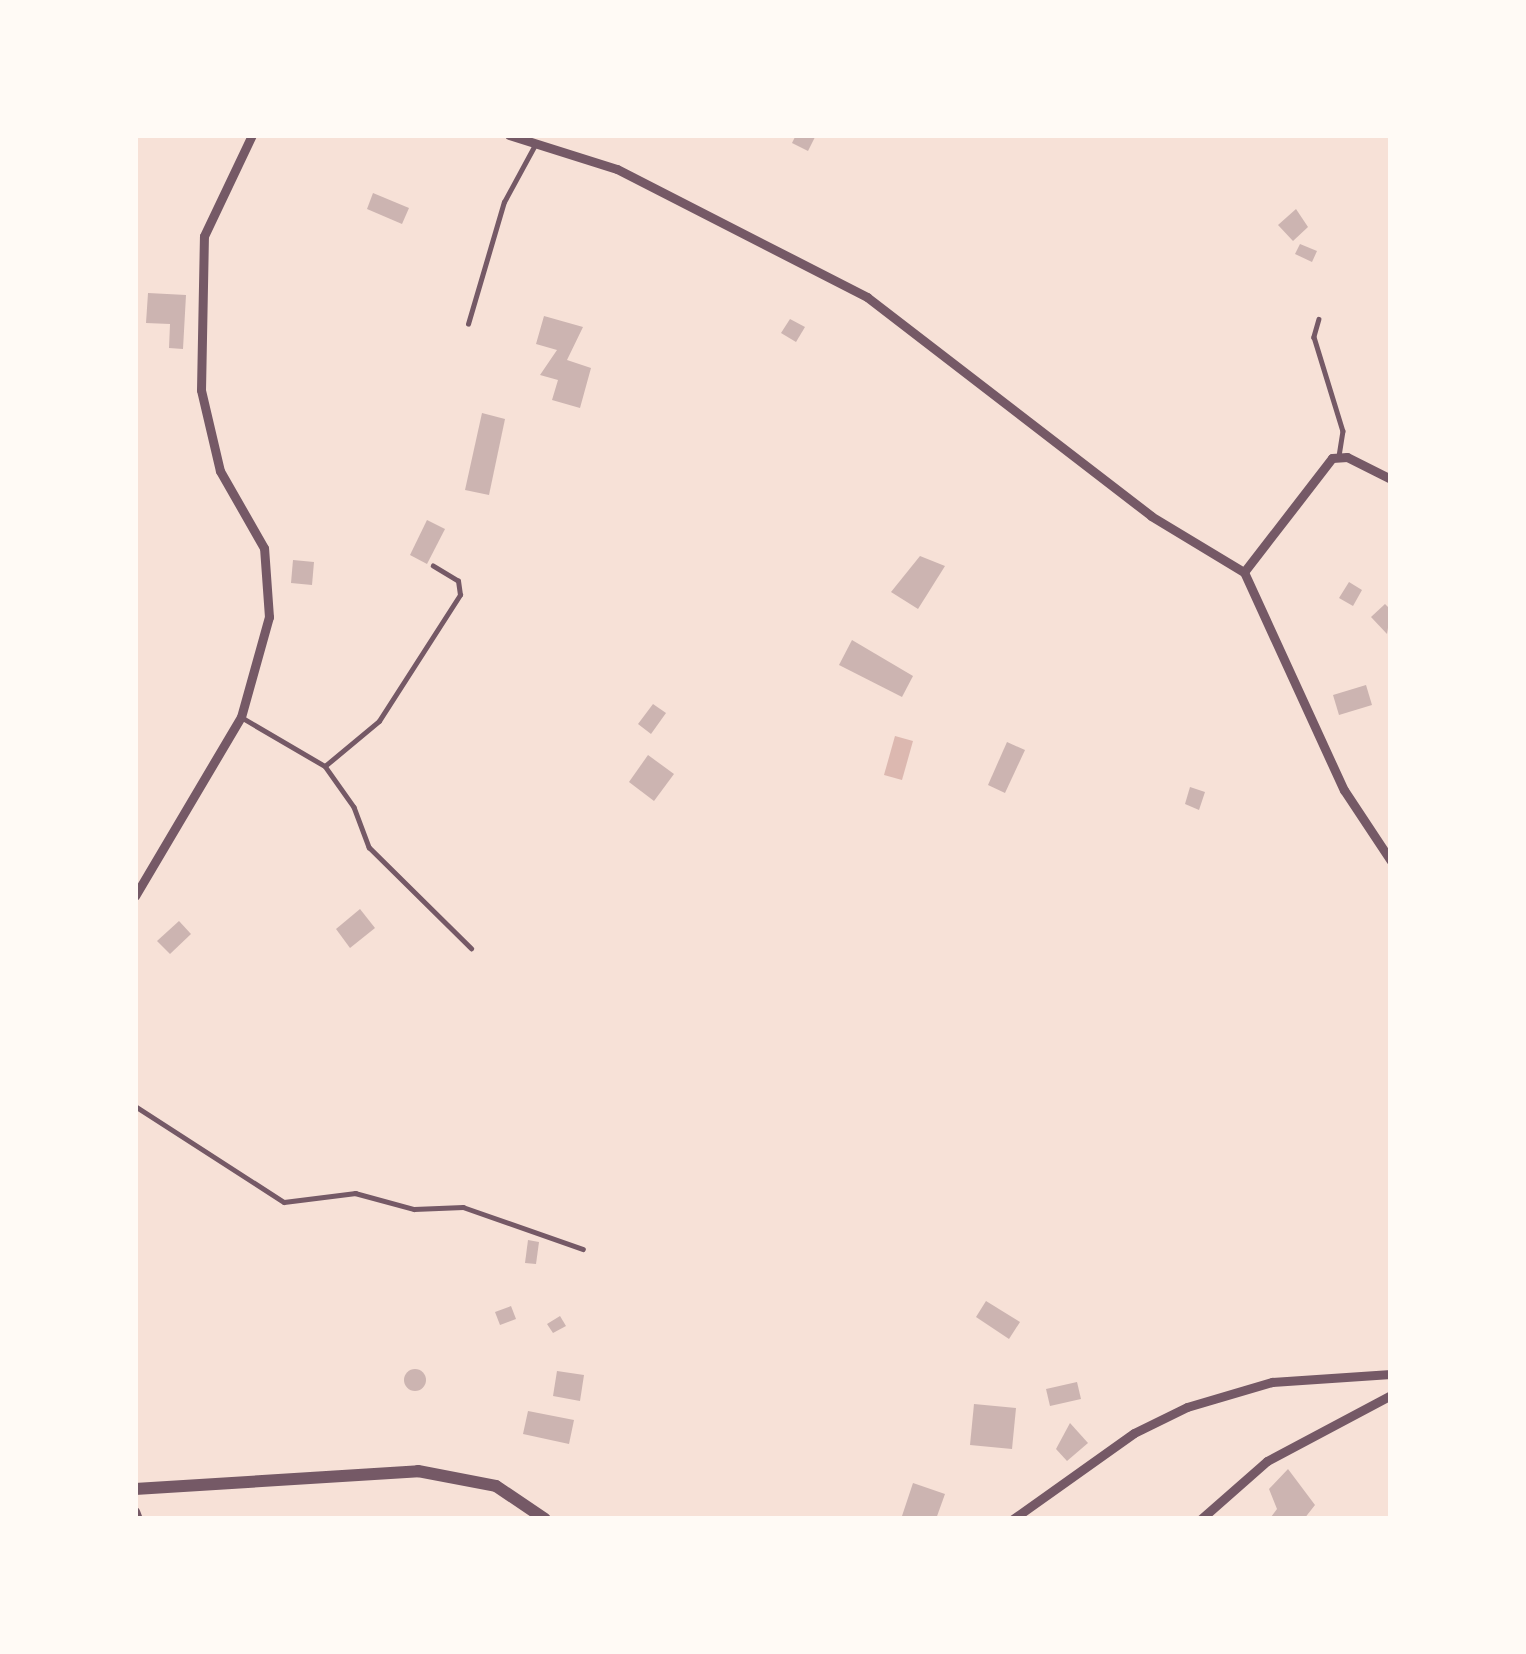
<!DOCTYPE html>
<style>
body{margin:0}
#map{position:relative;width:1526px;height:1654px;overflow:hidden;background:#f7e1d7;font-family:"Source Sans 3",sans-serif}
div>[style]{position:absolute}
.water>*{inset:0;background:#dcb8b0}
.building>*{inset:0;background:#ccb4b1}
.round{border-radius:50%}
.service>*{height:4.5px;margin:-2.25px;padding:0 2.25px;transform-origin:2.25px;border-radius:2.25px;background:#755966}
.minor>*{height:9px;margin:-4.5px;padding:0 4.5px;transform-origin:4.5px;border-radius:4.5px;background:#755966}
.tertiary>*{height:12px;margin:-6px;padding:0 6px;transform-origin:6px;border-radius:6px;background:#755966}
span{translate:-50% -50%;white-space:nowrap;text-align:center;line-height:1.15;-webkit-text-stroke:12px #fffaf5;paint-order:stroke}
.frame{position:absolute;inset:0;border:138px solid #fffaf5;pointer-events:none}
</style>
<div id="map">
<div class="water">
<div style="clip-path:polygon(895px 736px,913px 741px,902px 780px,884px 775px)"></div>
</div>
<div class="building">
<div style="clip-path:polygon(796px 135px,816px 135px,808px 151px,792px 143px)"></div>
<div style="clip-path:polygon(373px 193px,409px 208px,402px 224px,367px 209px)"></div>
<div style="clip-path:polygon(1296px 209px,1308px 227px,1293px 241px,1278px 225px)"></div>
<div style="clip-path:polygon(1300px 244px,1317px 251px,1312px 262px,1295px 254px)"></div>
<div style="clip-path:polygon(148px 293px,186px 295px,183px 349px,169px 348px,170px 324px,146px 323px)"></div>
<div style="clip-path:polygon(544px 316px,583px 327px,567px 360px,591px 368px,580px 408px,552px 400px,558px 380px,540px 375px,557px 350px,536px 344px)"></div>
<div style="clip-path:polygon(790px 319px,805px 327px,796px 342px,781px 333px)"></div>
<div style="clip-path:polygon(482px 413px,505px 419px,489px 495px,465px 490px)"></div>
<div style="clip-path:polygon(427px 520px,445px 529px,427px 564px,410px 555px)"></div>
<div style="clip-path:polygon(920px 556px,945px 566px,918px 609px,891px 592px)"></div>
<div style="clip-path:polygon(293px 560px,314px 562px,312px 585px,291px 583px)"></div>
<div style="clip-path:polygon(1349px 582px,1362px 590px,1353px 606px,1339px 598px)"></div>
<div style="clip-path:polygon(1385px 604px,1391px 610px,1387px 634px,1371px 617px)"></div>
<div style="clip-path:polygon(852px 640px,913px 676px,902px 697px,839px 665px)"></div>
<div style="clip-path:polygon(1366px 685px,1372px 705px,1339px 715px,1333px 695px)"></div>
<div style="clip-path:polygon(653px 704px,666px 713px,651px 734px,638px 724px)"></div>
<div style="clip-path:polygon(1007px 742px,1025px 750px,1005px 793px,988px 785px)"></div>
<div style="clip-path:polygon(648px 755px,674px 774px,654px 801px,629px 782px)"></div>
<div style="clip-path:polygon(1190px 787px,1205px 792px,1199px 810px,1185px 804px)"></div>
<div style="clip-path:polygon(360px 909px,375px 928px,350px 948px,336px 929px)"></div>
<div style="clip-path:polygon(179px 921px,191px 934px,170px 954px,157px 941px)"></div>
<div style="clip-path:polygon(528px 1240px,539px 1242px,536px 1264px,525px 1263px)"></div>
<div style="clip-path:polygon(986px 1301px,1020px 1322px,1009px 1339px,976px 1317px)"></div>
<div style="clip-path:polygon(511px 1306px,516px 1319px,500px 1325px,495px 1312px)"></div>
<div style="clip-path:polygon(560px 1316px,566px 1326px,553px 1333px,547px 1324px)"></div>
<div class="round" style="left:404px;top:1369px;width:22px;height:22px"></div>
<div style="clip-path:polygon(557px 1371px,584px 1375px,580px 1401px,553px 1396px)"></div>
<div style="clip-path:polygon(1077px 1382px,1081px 1399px,1050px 1406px,1046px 1389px)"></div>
<div style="clip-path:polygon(974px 1404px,1016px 1408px,1012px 1449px,970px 1445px)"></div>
<div style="clip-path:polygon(528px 1411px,574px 1420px,569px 1444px,523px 1434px)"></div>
<div style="clip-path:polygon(1070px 1423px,1088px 1443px,1067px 1461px,1056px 1449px)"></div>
<div style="clip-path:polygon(1288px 1469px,1315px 1505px,1304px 1519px,1271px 1517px,1277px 1509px,1269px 1489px)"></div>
<div style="clip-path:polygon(913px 1483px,945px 1494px,936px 1519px,901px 1519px)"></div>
</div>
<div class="service">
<div style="left:1319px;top:319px;width:19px;rotate:106deg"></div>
<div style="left:1314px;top:337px;width:98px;rotate:72.9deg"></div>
<div style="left:1343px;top:431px;width:25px;rotate:99deg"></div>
<div style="left:468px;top:324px;width:127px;rotate:-73.6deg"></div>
<div style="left:504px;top:202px;width:65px;rotate:-61.5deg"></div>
<div style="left:241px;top:717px;width:97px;rotate:30.3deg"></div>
<div style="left:325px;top:766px;width:50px;rotate:54.7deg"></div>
<div style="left:354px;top:807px;width:43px;rotate:69.4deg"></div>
<div style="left:369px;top:847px;width:144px;rotate:44.7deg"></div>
<div style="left:325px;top:766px;width:70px;rotate:-39.8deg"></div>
<div style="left:379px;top:721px;width:150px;rotate:-57.3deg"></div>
<div style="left:460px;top:595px;width:14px;rotate:-98deg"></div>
<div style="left:458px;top:581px;width:29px;rotate:-149deg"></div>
<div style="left:135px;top:1106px;width:177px;rotate:32.8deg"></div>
<div style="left:284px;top:1202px;width:72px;rotate:-7.2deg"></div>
<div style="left:355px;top:1193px;width:61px;rotate:15.2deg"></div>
<div style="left:414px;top:1209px;width:49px;rotate:-2.3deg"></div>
<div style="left:463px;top:1207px;width:127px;rotate:19.3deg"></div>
</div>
<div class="minor">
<div style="left:509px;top:135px;width:113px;rotate:17.5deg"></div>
<div style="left:617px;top:169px;width:281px;rotate:27.1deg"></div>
<div style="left:867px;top:297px;width:359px;rotate:37.6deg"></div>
<div style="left:1151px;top:516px;width:109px;rotate:31.1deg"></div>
<div style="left:1244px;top:572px;width:240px;rotate:65.4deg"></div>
<div style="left:1344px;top:790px;width:85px;rotate:56.5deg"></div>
<div style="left:1244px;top:572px;width:144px;rotate:-52.3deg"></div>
<div style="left:1332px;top:458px;width:15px;rotate:-4deg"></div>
<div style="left:1347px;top:457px;width:49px;rotate:26.6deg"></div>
<div style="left:135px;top:896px;width:208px;rotate:-59.4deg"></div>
<div style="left:241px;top:717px;width:104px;rotate:-74.4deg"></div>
<div style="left:269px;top:617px;width:69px;rotate:-94.1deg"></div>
<div style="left:264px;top:548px;width:89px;rotate:-119.7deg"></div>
<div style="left:220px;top:471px;width:83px;rotate:-103.2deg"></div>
<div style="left:201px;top:390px;width:154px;rotate:-88.9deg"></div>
<div style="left:204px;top:236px;width:112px;rotate:-64.6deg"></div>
<div style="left:135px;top:1511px;width:9px;rotate:69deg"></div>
<div style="left:1013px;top:1519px;width:148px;rotate:-35.4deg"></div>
<div style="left:1134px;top:1433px;width:59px;rotate:-26.1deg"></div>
<div style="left:1187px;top:1407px;width:89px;rotate:-16.4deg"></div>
<div style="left:1272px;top:1382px;width:119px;rotate:-3.8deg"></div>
<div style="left:1201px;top:1519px;width:88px;rotate:-41.3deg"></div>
<div style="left:1267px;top:1461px;width:140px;rotate:-28deg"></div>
</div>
<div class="tertiary">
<div style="left:135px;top:1489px;width:284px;rotate:-3.6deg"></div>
<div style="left:418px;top:1471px;width:79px;rotate:10.9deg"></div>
<div style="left:496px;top:1486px;width:59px;rotate:34deg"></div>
</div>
<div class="frame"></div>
</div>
